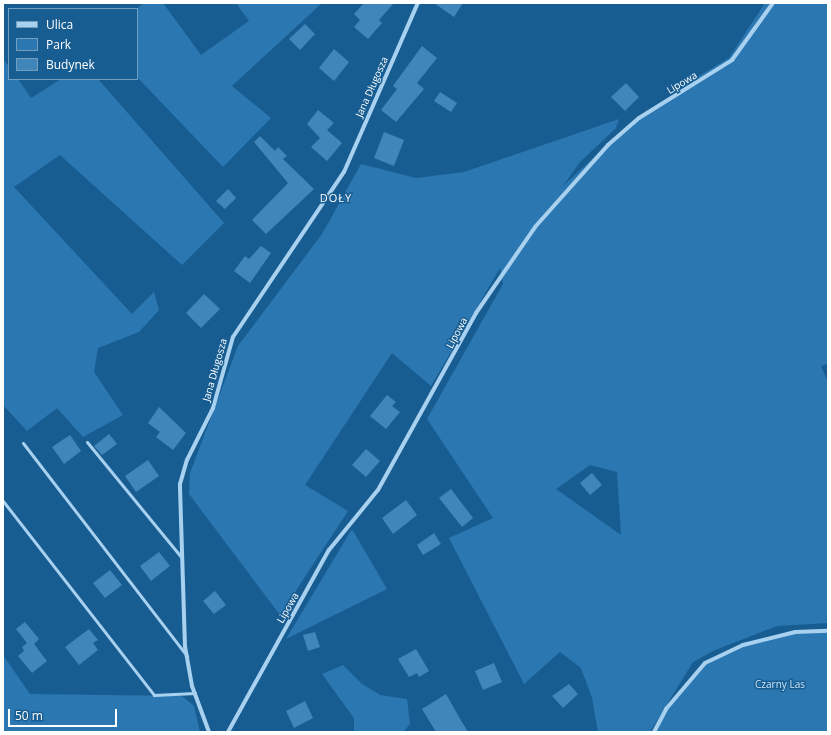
<!DOCTYPE html>
<meta charset="utf-8">
<style>
body{margin:0}
#map{position:relative;width:831px;height:735px;overflow:hidden;background:#185d92;font-family:"Open Sans",sans-serif}
div>[style]{position:absolute}
.green>*{inset:0;background:#2b77b1}
.building>*{inset:0;background:#4186ba}
.lane>*{height:3px;margin:-1.5px;padding:0 1.5px;transform-origin:1.5px;border-radius:1.5px;background:#a8d1f0}
.street>*{height:4px;margin:-2px;padding:0 2px;transform-origin:2px;border-radius:2px;background:#a8d1f0}
span{translate:-50% -50%;white-space:nowrap;text-align:center;line-height:1.15;-webkit-text-stroke:3px #185d92;paint-order:stroke}
.street-label{font-size:10px;color:#fff}
.park-label{font-size:10px;color:#cee8fb}
.neighbourhood-label{font-size:11px;color:#fff;letter-spacing:1px}
.frame{position:absolute;inset:0;border:4px solid #fff;pointer-events:none}
.legend{position:absolute;left:8px;top:8px;width:130px;height:72px;box-sizing:border-box;background:#185d92;border:1px solid #749ebe;margin:0;padding:5px 7px;list-style:none;font-size:12px;color:#fff}
.legend li{display:flex;align-items:center;gap:8px;height:20px}
.legend b{width:20px;border:1px solid #749ebe}
.scale{position:absolute;left:8px;top:709px;width:109px;height:18px;box-sizing:border-box;border:2px solid #fff;border-top:0;padding-left:5px;font-size:12px;line-height:14px;white-space:nowrap;color:#fff;-webkit-text-stroke:3px #185d92;paint-order:stroke}
</style>
<div id="map">
<div class="green">
<div style="clip-path:polygon(143px 3px,163px 3px,201px 55px,249px 21px,236px 3px,322px 3px,232px 86px,271px 118px,223px 167px,137px 77px,137px 9px)"></div>
<div style="clip-path:polygon(evenodd,765px 3px,828px 3px,828px 364px,821px 366px,828px 382px,828px 623px,777px 626px,715px 650px,693px 662px,650px 732px,598px 732px,592px 698px,581px 668px,560px 652px,524px 684px,449px 538px,493px 518px,427px 419px,503px 284px,500px 268px,431px 386px,392px 353px,305px 485px,348px 511px,280px 615px,189px 494px,190px 473px,238px 346px,322px 234px,361px 164px,416px 178px,464px 172px,619px 119px,616px 128px,580px 162px,563px 186px,617px 136px,699px 76px,729px 58px,765px 3px,590px 465px,617px 472px,621px 535px,556px 489px,590px 465px)"></div>
<div style="clip-path:polygon(3px 58px,9px 67px,9px 79px,18px 79px,31px 98px,61px 79px,98px 79px,224px 223px,182px 265px,60px 155px,14px 187px,132px 314px,154px 292px,159px 310px,139px 332px,98px 348px,94px 372px,123px 415px,83px 437px,57px 408px,27px 431px,3px 405px)"></div>
<div style="clip-path:polygon(352px 529px,387px 589px,286px 639px)"></div>
<div style="clip-path:polygon(828px 632px,828px 732px,656px 732px,667px 710px,706px 664px,743px 645px,787px 634px)"></div>
<div style="clip-path:polygon(3px 655px,30px 694px,182px 696px,194px 706px,200px 732px,3px 732px)"></div>
<div style="clip-path:polygon(343px 665px,362px 684px,380px 695px,407px 699px,410px 724px,403px 732px,354px 732px,354px 718px,322px 674px)"></div>
</div>
<div class="building">
<div style="clip-path:polygon(364px 3px,394px 3px,379px 20px,382px 23px,368px 39px,354px 27px,360px 20px,354px 14px)"></div>
<div style="clip-path:polygon(434px 3px,463px 3px,454px 17px)"></div>
<div style="clip-path:polygon(305px 24px,315px 34px,300px 50px,289px 39px)"></div>
<div style="clip-path:polygon(422px 46px,437px 58px,417px 83px,424px 89px,396px 122px,381px 110px,397px 89px,393px 86px)"></div>
<div style="clip-path:polygon(334px 49px,349px 62px,334px 81px,319px 68px)"></div>
<div style="clip-path:polygon(626px 83px,639px 97px,625px 111px,611px 97px)"></div>
<div style="clip-path:polygon(440px 92px,457px 103px,451px 112px,434px 101px)"></div>
<div style="clip-path:polygon(318px 110px,334px 123px,327px 130px,342px 143px,327px 161px,311px 147px,320px 138px,307px 124px)"></div>
<div style="clip-path:polygon(384px 132px,404px 140px,394px 166px,374px 158px)"></div>
<div style="clip-path:polygon(260px 136px,275px 151px,278px 147px,287px 156px,283px 159px,314px 189px,266px 234px,252px 220px,288px 183px,254px 142px)"></div>
<div style="clip-path:polygon(228px 189px,236px 198px,225px 209px,216px 201px)"></div>
<div style="clip-path:polygon(261px 246px,271px 253px,250px 283px,234px 271px,245px 256px,249px 259px)"></div>
<div style="clip-path:polygon(204px 294px,220px 309px,201px 328px,186px 313px)"></div>
<div style="clip-path:polygon(387px 395px,396px 402px,392px 406px,400px 412px,386px 429px,370px 416px)"></div>
<div style="clip-path:polygon(159px 407px,186px 433px,173px 450px,156px 437px,160px 432px,148px 423px)"></div>
<div style="clip-path:polygon(109px 434px,117px 444px,102px 455px,94px 446px)"></div>
<div style="clip-path:polygon(70px 435px,81px 451px,64px 464px,52px 447px)"></div>
<div style="clip-path:polygon(366px 449px,380px 461px,366px 477px,352px 465px)"></div>
<div style="clip-path:polygon(148px 460px,159px 476px,136px 492px,125px 476px)"></div>
<div style="clip-path:polygon(592px 473px,602px 485px,590px 495px,580px 483px)"></div>
<div style="clip-path:polygon(451px 489px,473px 518px,462px 527px,439px 498px)"></div>
<div style="clip-path:polygon(406px 500px,417px 515px,393px 534px,382px 518px)"></div>
<div style="clip-path:polygon(434px 533px,441px 544px,423px 555px,417px 545px)"></div>
<div style="clip-path:polygon(159px 552px,170px 566px,151px 581px,140px 566px)"></div>
<div style="clip-path:polygon(110px 570px,122px 585px,105px 598px,93px 583px)"></div>
<div style="clip-path:polygon(215px 591px,226px 605px,214px 614px,203px 601px)"></div>
<div style="clip-path:polygon(25px 622px,39px 639px,34px 644px,47px 661px,32px 673px,18px 656px,24px 651px,22px 647px,27px 643px,16px 629px)"></div>
<div style="clip-path:polygon(89px 629px,98px 640px,93px 643px,98px 650px,79px 665px,65px 647px)"></div>
<div style="clip-path:polygon(315px 632px,320px 647px,308px 651px,303px 635px)"></div>
<div style="clip-path:polygon(416px 649px,429px 671px,419px 677px,417px 673px,409px 677px,398px 659px)"></div>
<div style="clip-path:polygon(494px 663px,502px 682px,483px 690px,475px 671px)"></div>
<div style="clip-path:polygon(569px 684px,578px 694px,563px 708px,552px 696px)"></div>
<div style="clip-path:polygon(446px 694px,459px 717px,468px 732px,436px 732px,422px 709px)"></div>
<div style="clip-path:polygon(305px 701px,313px 718px,294px 728px,286px 711px)"></div>
</div>
<div class="lane">
<div style="left:87px;top:442px;width:149px;rotate:50.7deg"></div>
<div style="left:23px;top:443px;width:269px;rotate:52.4deg"></div>
<div style="left:3px;top:501px;width:246px;rotate:52.1deg"></div>
<div style="left:154px;top:695px;width:41px;rotate:-2.8deg"></div>
</div>
<div class="street">
<div style="left:209px;top:732px;width:49px;rotate:-110.3deg"></div>
<div style="left:192px;top:686px;width:40px;rotate:-100deg"></div>
<div style="left:185px;top:647px;width:163px;rotate:-91.8deg"></div>
<div style="left:180px;top:484px;width:25px;rotate:-74deg"></div>
<div style="left:187px;top:460px;width:58px;rotate:-63.4deg"></div>
<div style="left:213px;top:408px;width:74px;rotate:-74.3deg"></div>
<div style="left:233px;top:337px;width:199px;rotate:-56.1deg"></div>
<div style="left:344px;top:172px;width:184px;rotate:-66.4deg"></div>
<div style="left:228px;top:732px;width:208px;rotate:-61deg"></div>
<div style="left:329px;top:550px;width:77px;rotate:-50.8deg"></div>
<div style="left:378px;top:490px;width:202px;rotate:-61deg"></div>
<div style="left:476px;top:313px;width:104px;rotate:-55.5deg"></div>
<div style="left:535px;top:227px;width:110px;rotate:-48.3deg"></div>
<div style="left:608px;top:145px;width:41px;rotate:-41.1deg"></div>
<div style="left:639px;top:118px;width:110px;rotate:-31.9deg"></div>
<div style="left:732px;top:60px;width:70px;rotate:-54.3deg"></div>
<div style="left:654px;top:732px;width:26px;rotate:-62deg"></div>
<div style="left:666px;top:709px;width:60px;rotate:-49.7deg"></div>
<div style="left:705px;top:663px;width:42px;rotate:-25.3deg"></div>
<div style="left:743px;top:645px;width:54px;rotate:-14deg"></div>
<div style="left:795px;top:632px;width:33px;rotate:-2deg"></div>
</div>
<div class="street-label">
<span style="left:682px;top:83px;rotate:-31deg">Lipowa</span>
<span style="left:372px;top:87px;rotate:-66deg">Jana Długosza</span>
<span style="left:457px;top:333px;rotate:-62deg">Lipowa</span>
<span style="left:215px;top:370px;rotate:-74deg">Jana Długosza</span>
<span style="left:288px;top:608px;rotate:-60deg">Lipowa</span>
</div>
<div class="park-label">
<span style="left:780px;top:685px">Czarny Las</span>
</div>
<div class="neighbourhood-label">
<span style="left:336px;top:198px">DOŁY</span>
</div>
<div class="frame"></div>
<ul class="legend">
<li><b style="height:5px;background:#a8d1f0"></b>Ulica</li>
<li><b style="height:11px;background:#2b77b1"></b>Park</li>
<li><b style="height:11px;background:#4186ba"></b>Budynek</li>
</ul>
<div class="scale">50 m</div>
</div>
